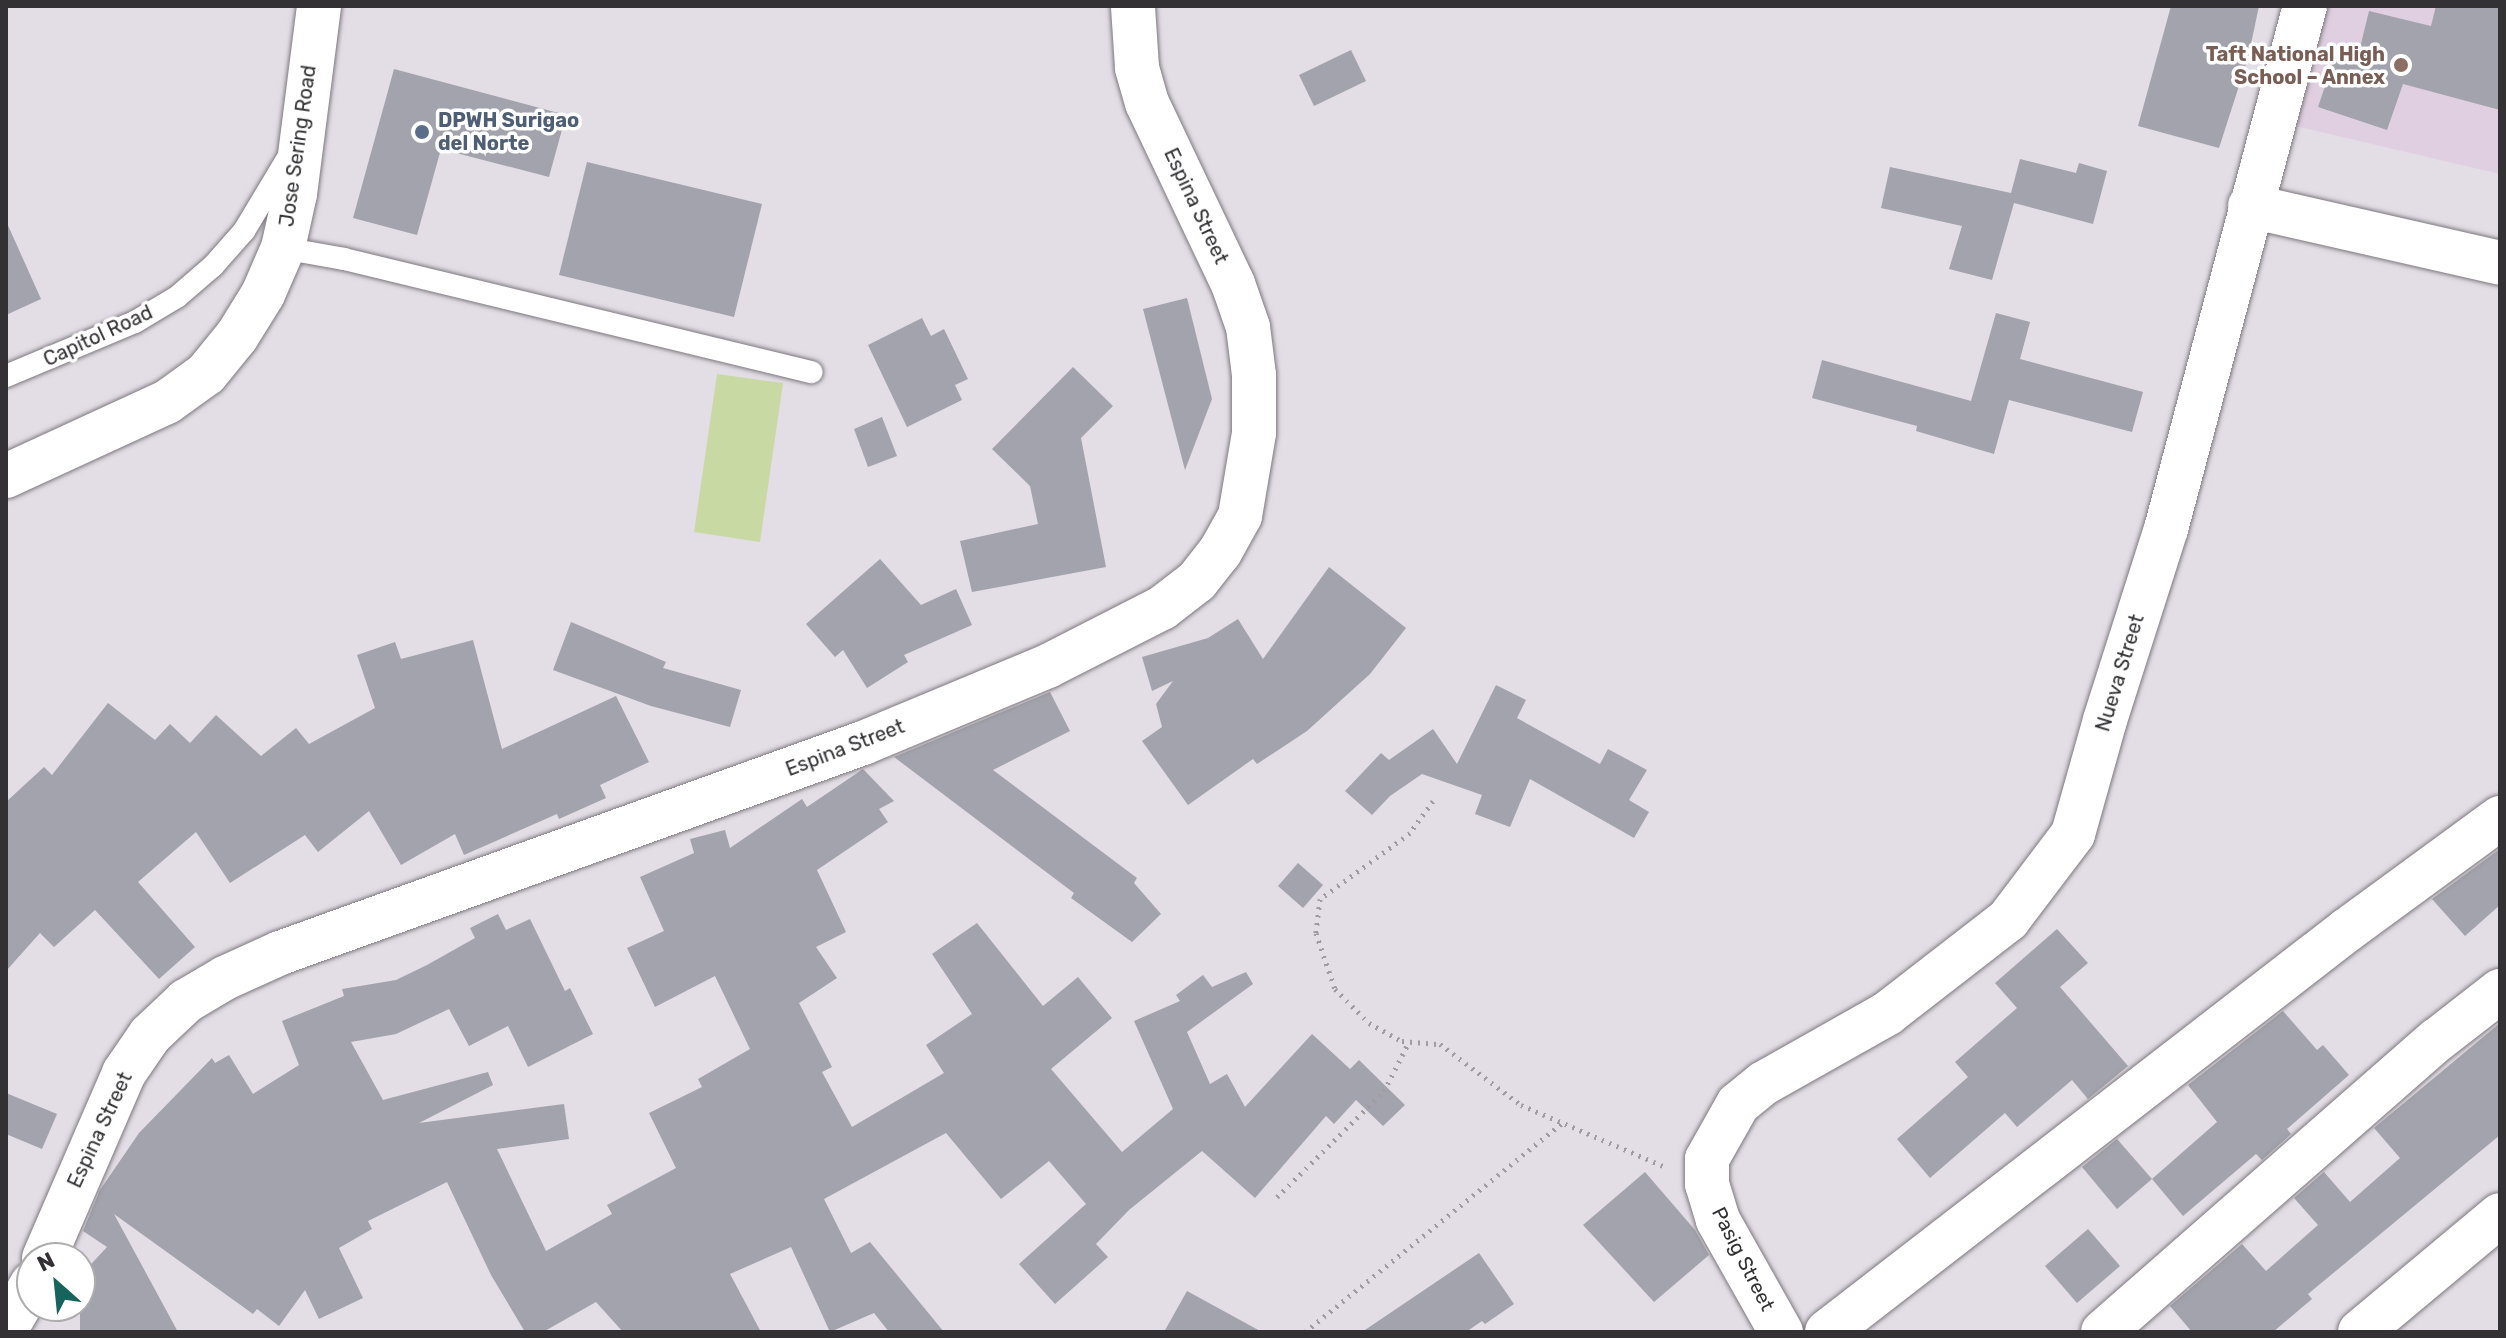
<!DOCTYPE html>
<meta charset="utf-8">
<style>
body{margin:0}
#map{position:relative;width:2506px;height:1338px;overflow:hidden;background:#e3dde5;font-family:Rubik,sans-serif}
div>[style]{position:absolute}
.education>*{inset:0;background:#e0cfe0}
.green>*{inset:0;background:#c8d9a4}
.building>*{inset:0;background:#a2a3ac}
.path>*{height:5px;margin-top:-2.5px;transform-origin:0;background:repeating-linear-gradient(90deg,#a09ba1 0 2px,transparent 0 8px)}
.roads{filter:drop-shadow(0 0 2px #7d787f) drop-shadow(0 0 2px #7d787f)}
.service>*{height:22px;margin:-11px;padding:0 11px;transform-origin:11px;border-radius:11px;background:#fff}
.minor>*{height:44px;margin:-22px;padding:0 22px;transform-origin:22px;border-radius:22px;background:#fff}
.secondary>*{height:44px;margin:-22px;padding:0 22px;transform-origin:22px;border-radius:22px;background:#fff}
.primary>*{height:44px;margin:-22px;padding:0 22px;transform-origin:22px;border-radius:22px;background:#fff}
.dots>*{width:22px;height:22px;translate:-50% -50%;box-sizing:border-box;border:4px solid #fff;border-radius:50%}
span{translate:-50% -50%;white-space:nowrap;text-align:center;line-height:1.15;-webkit-text-stroke:7px #fff;paint-order:stroke}
.education-label{font-size:20px;color:#785e54;font-weight:700}
.right{translate:-100% -50%;text-align:right}
.service-label{font-size:20px;color:#4e5e75;font-weight:700}
.left{translate:0 -50%;text-align:left}
.street-label{font-size:20px;color:#333134}
.frame{position:absolute;inset:0;border:8px solid #333134;pointer-events:none}
.north{position:absolute;left:16px;top:1242px;width:80px;height:80px;box-sizing:border-box;background:#fff;border:2px solid #adadae;border-radius:50%;rotate:333deg;font-size:22px;font-weight:700;line-height:32px;text-align:center;color:#333134}
.north::after{content:'';display:block;margin:auto;width:28px;height:36px;background:#17645e;clip-path:polygon(50% 0,100% 100%,50% 72%,0 100%)}
</style>
<div id="map">
<div class="education">
<div style="clip-path:polygon(2316px 6px,2500px 6px,2500px 174px,2287px 124px)"></div>
</div>
<div class="green">
<div style="clip-path:polygon(717px 374px,783px 383px,760px 542px,694px 532px)"></div>
</div>
<div class="building">
<div style="clip-path:polygon(2171px 6px,2259px 6px,2248px 58px,2219px 148px,2138px 126px)"></div>
<div style="clip-path:polygon(2436px 6px,2500px 6px,2500px 110px,2403px 84px,2387px 130px,2318px 107px,2335px 57px,2356px 64px,2369px 11px,2431px 26px)"></div>
<div style="clip-path:polygon(1351px 50px,1366px 81px,1314px 106px,1299px 75px)"></div>
<div style="clip-path:polygon(394px 69px,566px 115px,549px 177px,441px 149px,417px 235px,353px 218px)"></div>
<div style="clip-path:polygon(2020px 159px,2076px 173px,2079px 163px,2107px 171px,2093px 224px,2014px 203px,1992px 280px,1949px 269px,1962px 226px,1881px 208px,1890px 167px,2011px 193px)"></div>
<div style="clip-path:polygon(587px 162px,762px 204px,734px 317px,559px 275px)"></div>
<div style="clip-path:polygon(6px 221px,41px 299px,6px 315px)"></div>
<div style="clip-path:polygon(1187px 298px,1212px 399px,1185px 470px,1143px 309px)"></div>
<div style="clip-path:polygon(1996px 313px,2030px 322px,2020px 359px,2143px 392px,2132px 432px,2009px 400px,1994px 454px,1916px 431px,1917px 426px,1812px 398px,1822px 360px,1971px 401px)"></div>
<div style="clip-path:polygon(922px 318px,931px 336px,944px 329px,968px 379px,955px 385px,962px 400px,907px 427px,868px 345px)"></div>
<div style="clip-path:polygon(1073px 367px,1113px 406px,1081px 438px,1106px 567px,972px 592px,960px 541px,1038px 524px,1030px 486px,992px 449px)"></div>
<div style="clip-path:polygon(882px 417px,897px 456px,868px 467px,854px 429px)"></div>
<div style="clip-path:polygon(880px 559px,921px 605px,956px 589px,972px 625px,904px 655px,908px 662px,867px 688px,843px 650px,835px 657px,806px 624px)"></div>
<div style="clip-path:polygon(1329px 567px,1406px 628px,1370px 674px,1307px 731px,1257px 764px,1253px 759px,1188px 805px,1142px 741px,1162px 727px,1156px 704px,1173px 681px,1152px 691px,1142px 657px,1208px 638px,1238px 619px,1263px 659px)"></div>
<div style="clip-path:polygon(571px 622px,666px 662px,663px 668px,741px 690px,730px 727px,651px 706px,553px 670px)"></div>
<div style="clip-path:polygon(473px 640px,502px 749px,616px 696px,649px 762px,600px 785px,606px 798px,559px 819px,557px 814px,464px 855px,455px 834px,401px 865px,369px 811px,318px 852px,305px 835px,230px 883px,196px 832px,138px 882px,195px 947px,159px 979px,95px 910px,54px 947px,40px 933px,6px 971px,6px 802px,44px 767px,52px 775px,108px 703px,155px 740px,170px 724px,190px 743px,216px 715px,261px 756px,296px 728px,309px 744px,375px 708px,357px 655px,395px 642px,401px 659px)"></div>
<div style="clip-path:polygon(1496px 685px,1526px 700px,1517px 718px,1600px 764px,1608px 749px,1647px 770px,1629px 800px,1649px 812px,1634px 838px,1530px 779px,1510px 827px,1475px 814px,1482px 795px,1422px 774px,1390px 796px,1372px 815px,1345px 791px,1381px 753px,1389px 760px,1433px 729px,1457px 764px)"></div>
<div style="clip-path:polygon(1050px 692px,1070px 731px,993px 770px,1137px 878px,1134px 883px,1161px 914px,1132px 942px,1071px 898px,1074px 893px,894px 757px)"></div>
<div style="clip-path:polygon(863px 769px,894px 801px,879px 809px,888px 822px,817px 870px,846px 932px,816px 947px,837px 978px,799px 1003px,832px 1067px,822px 1072px,852px 1127px,944px 1073px,926px 1045px,972px 1014px,932px 954px,977px 923px,1043px 1006px,1078px 977px,1112px 1018px,1051px 1069px,1122px 1152px,1173px 1109px,1134px 1021px,1180px 1001px,1176px 995px,1203px 975px,1212px 987px,1246px 972px,1253px 984px,1187px 1032px,1210px 1084px,1227px 1074px,1245px 1107px,1312px 1034px,1350px 1069px,1359px 1060px,1405px 1105px,1383px 1126px,1356px 1100px,1334px 1124px,1326px 1116px,1255px 1198px,1202px 1151px,1129px 1210px,1096px 1244px,1108px 1257px,1055px 1304px,1019px 1264px,1086px 1204px,1049px 1161px,1001px 1199px,946px 1133px,824px 1199px,851px 1253px,870px 1242px,944px 1332px,889px 1332px,874px 1313px,830px 1332px,791px 1247px,730px 1274px,761px 1332px,623px 1332px,596px 1302px,543px 1332px,525px 1332px,491px 1275px,447px 1182px,368px 1221px,372px 1229px,339px 1248px,363px 1298px,319px 1319px,305px 1290px,279px 1326px,257px 1309px,253px 1314px,114px 1214px,178px 1332px,80px 1332px,80px 1276px,107px 1247px,83px 1231px,100px 1190px,139px 1133px,212px 1058px,215px 1063px,229px 1055px,253px 1094px,299px 1065px,282px 1021px,344px 996px,342px 989px,396px 980px,427px 965px,475px 938px,470px 928px,498px 914px,506px 930px,530px 919px,565px 991px,570px 988px,593px 1034px,528px 1067px,508px 1026px,469px 1046px,449px 1009px,396px 1034px,351px 1042px,383px 1100px,488px 1072px,493px 1085px,419px 1123px,564px 1104px,569px 1139px,497px 1149px,546px 1251px,612px 1214px,607px 1205px,676px 1168px,649px 1113px,702px 1087px,698px 1079px,750px 1049px,715px 976px,655px 1007px,627px 948px,664px 931px,640px 877px,694px 853px,690px 839px,725px 830px,730px 848px,802px 799px,807px 807px)"></div>
<div style="clip-path:polygon(2500px 849px,2500px 905px,2465px 936px,2432px 899px)"></div>
<div style="clip-path:polygon(1298px 863px,1323px 885px,1303px 908px,1278px 886px)"></div>
<div style="clip-path:polygon(2057px 929px,2088px 963px,2060px 987px,2128px 1066px,2088px 1099px,2072px 1080px,2017px 1127px,2005px 1113px,1930px 1178px,1897px 1139px,1968px 1077px,1955px 1062px,2017px 1008px,1995px 983px)"></div>
<div style="clip-path:polygon(2283px 1011px,2317px 1050px,2323px 1045px,2349px 1075px,2287px 1129px,2291px 1134px,2262px 1160px,2256px 1154px,2183px 1216px,2152px 1179px,2217px 1122px,2188px 1085px)"></div>
<div style="clip-path:polygon(2500px 1023px,2500px 1135px,2308px 1294px,2312px 1299px,2273px 1332px,2192px 1332px,2170px 1306px,2242px 1244px,2266px 1271px,2318px 1225px,2294px 1198px,2324px 1172px,2350px 1202px,2400px 1158px,2374px 1128px)"></div>
<div style="clip-path:polygon(6px 1093px,57px 1114px,42px 1149px,6px 1134px)"></div>
<div style="clip-path:polygon(2117px 1139px,2152px 1179px,2117px 1209px,2082px 1167px)"></div>
<div style="clip-path:polygon(1645px 1172px,1695px 1230px,1709px 1255px,1654px 1302px,1583px 1225px)"></div>
<div style="clip-path:polygon(2088px 1229px,2120px 1266px,2077px 1303px,2045px 1266px)"></div>
<div style="clip-path:polygon(1479px 1253px,1514px 1304px,1485px 1324px,1482px 1321px,1466px 1332px,1362px 1332px)"></div>
<div style="clip-path:polygon(1187px 1291px,1262px 1332px,1164px 1332px)"></div>
</div>
<div class="path">
<div style="left:1433px;top:801px;width:39px;rotate:126deg"></div>
<div style="left:1410px;top:833px;width:112px;rotate:143.7deg"></div>
<div style="left:1320px;top:899px;width:34px;rotate:97deg"></div>
<div style="left:1316px;top:933px;width:59px;rotate:71.3deg"></div>
<div style="left:1335px;top:989px;width:48px;rotate:45deg"></div>
<div style="left:1369px;top:1023px;width:38px;rotate:29deg"></div>
<div style="left:1402px;top:1041px;width:38px;rotate:5deg"></div>
<div style="left:1440px;top:1044px;width:101px;rotate:37deg"></div>
<div style="left:1521px;top:1105px;width:158px;rotate:23.2deg"></div>
<div style="left:1277px;top:1197px;width:151px;rotate:-44.7deg"></div>
<div style="left:1384px;top:1091px;width:55px;rotate:-63deg"></div>
<div style="left:1305px;top:1332px;width:333px;rotate:-39.1deg"></div>
</div>
<div class="roads">
<div class="service">
<div style="left:283px;top:248px;width:62px;rotate:10.2deg"></div>
<div style="left:344px;top:259px;width:481px;rotate:13.6deg"></div>
<div style="left:6px;top:376px;width:140px;rotate:-22.7deg"></div>
<div style="left:135px;top:322px;width:49px;rotate:-30.8deg"></div>
<div style="left:177px;top:297px;width:48px;rotate:-40.7deg"></div>
<div style="left:213px;top:266px;width:47px;rotate:-48.5deg"></div>
<div style="left:244px;top:231px;width:90px;rotate:-59.1deg"></div>
</div>
<div class="minor">
<div style="left:2250px;top:206px;width:256px;rotate:12.8deg"></div>
<div style="left:1781px;top:1332px;width:129px;rotate:-119.4deg"></div>
<div style="left:1718px;top:1220px;width:38px;rotate:-107deg"></div>
<div style="left:1707px;top:1184px;width:25px;rotate:-90deg"></div>
<div style="left:1707px;top:1159px;width:63px;rotate:-60.6deg"></div>
<div style="left:1738px;top:1104px;width:33px;rotate:-39deg"></div>
<div style="left:1764px;top:1083px;width:142px;rotate:-29.4deg"></div>
<div style="left:1888px;top:1013px;width:152px;rotate:-37.8deg"></div>
<div style="left:2008px;top:920px;width:108px;rotate:-52.9deg"></div>
<div style="left:2073px;top:834px;width:118px;rotate:-74.3deg"></div>
<div style="left:2105px;top:720px;width:201px;rotate:-72.3deg"></div>
<div style="left:2166px;top:529px;width:541px;rotate:-75.12deg"></div>
<div style="left:1827px;top:1332px;width:657px;rotate:-37.71deg"></div>
<div style="left:2347px;top:930px;width:190px;rotate:-36.2deg"></div>
<div style="left:2103px;top:1332px;width:444px;rotate:-41.2deg"></div>
<div style="left:2437px;top:1040px;width:80px;rotate:-37.9deg"></div>
<div style="left:2360px;top:1332px;width:182px;rotate:-39.9deg"></div>
</div>
<div class="secondary">
<div style="left:6px;top:476px;width:177px;rotate:-24.7deg"></div>
<div style="left:167px;top:402px;width:48px;rotate:-35.7deg"></div>
<div style="left:206px;top:374px;width:49px;rotate:-50.8deg"></div>
<div style="left:237px;top:336px;width:49px;rotate:-58.2deg"></div>
<div style="left:263px;top:294px;width:50px;rotate:-66.5deg"></div>
<div style="left:283px;top:248px;width:55px;rotate:-77.5deg"></div>
<div style="left:295px;top:194px;width:190px;rotate:-82.7deg"></div>
</div>
<div class="primary">
<div style="left:44px;top:1258px;width:202px;rotate:-66.6deg"></div>
<div style="left:124px;top:1073px;width:46px;rotate:-55.6deg"></div>
<div style="left:150px;top:1035px;width:50px;rotate:-43.4deg"></div>
<div style="left:186px;top:1001px;width:45px;rotate:-30.5deg"></div>
<div style="left:225px;top:978px;width:60px;rotate:-24.4deg"></div>
<div style="left:280px;top:953px;width:620px;rotate:-19.81deg"></div>
<div style="left:863px;top:743px;width:200px;rotate:-22.6deg"></div>
<div style="left:1048px;top:666px;width:128px;rotate:-27deg"></div>
<div style="left:1162px;top:608px;width:44px;rotate:-37.6deg"></div>
<div style="left:1197px;top:581px;width:37px;rotate:-52deg"></div>
<div style="left:1220px;top:552px;width:41px;rotate:-60.9deg"></div>
<div style="left:1240px;top:516px;width:84px;rotate:-80.4deg"></div>
<div style="left:1254px;top:433px;width:58px;rotate:-90deg"></div>
<div style="left:1254px;top:375px;width:48px;rotate:-97.1deg"></div>
<div style="left:1248px;top:327px;width:46px;rotate:-109.2deg"></div>
<div style="left:1233px;top:284px;width:200px;rotate:-115.4deg"></div>
<div style="left:1147px;top:103px;width:37px;rotate:-106deg"></div>
<div style="left:1137px;top:67px;width:61px;rotate:-93.8deg"></div>
<div style="left:6px;top:1329px;width:52px;rotate:-60deg"></div>
</div>
</div>
<div class="dots">
<div style="left:2401px;top:65px;background:#8d6e63"></div>
<div style="left:422px;top:132px;background:#5c6f8a"></div>
</div>
<div class="education-label">
<span class="right" style="left:2385px;top:66px">Taft National High<br>School – Annex</span>
</div>
<div class="service-label">
<span class="left" style="left:438px;top:132px">DPWH Surigao<br>del Norte</span>
</div>
<div class="street-label">
<span style="left:298px;top:146px;rotate:-82deg">Jose Sering Road</span>
<span style="left:1196px;top:206px;rotate:65deg">Espina Street</span>
<span style="left:98px;top:336px;rotate:-25deg">Capitol Road</span>
<span style="left:2120px;top:673px;rotate:-73deg">Nueva Street</span>
<span style="left:845px;top:748px;rotate:-21deg">Espina Street</span>
<span style="left:100px;top:1130px;rotate:-65deg">Espina Street</span>
<span style="left:1743px;top:1259px;rotate:63deg">Pasig Street</span>
</div>
<div class="frame"></div>
<div class="north">N</div>
</div>
